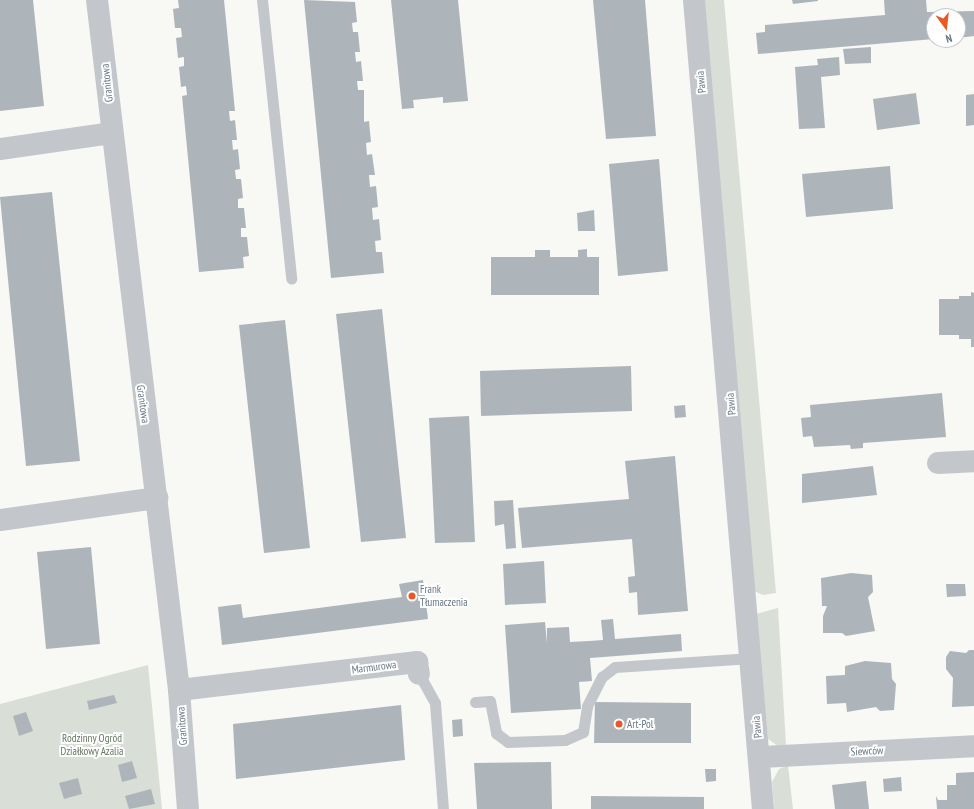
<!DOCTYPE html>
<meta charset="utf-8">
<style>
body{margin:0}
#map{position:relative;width:974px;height:809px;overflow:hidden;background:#f8f8f5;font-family:"PT Sans Narrow",sans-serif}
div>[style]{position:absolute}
.green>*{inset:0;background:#d9dfd6}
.building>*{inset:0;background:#adb5bb}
.lane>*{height:11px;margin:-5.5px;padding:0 5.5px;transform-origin:5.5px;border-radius:5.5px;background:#c3c7cb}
.street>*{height:22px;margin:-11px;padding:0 11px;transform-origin:11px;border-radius:11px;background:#c3c7cb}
.dots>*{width:11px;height:11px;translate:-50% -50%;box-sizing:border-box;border:2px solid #fff;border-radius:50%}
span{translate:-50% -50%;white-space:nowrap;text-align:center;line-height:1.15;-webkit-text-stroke:4px #fff;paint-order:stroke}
.street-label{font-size:11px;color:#667787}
.poi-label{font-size:11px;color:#667787}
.left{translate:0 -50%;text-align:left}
.park-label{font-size:11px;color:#657861}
.north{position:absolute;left:926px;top:8px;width:40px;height:40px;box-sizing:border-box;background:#fff;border:1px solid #c2c9cf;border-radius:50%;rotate:165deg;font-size:11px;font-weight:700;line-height:16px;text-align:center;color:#667787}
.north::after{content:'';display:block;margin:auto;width:14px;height:18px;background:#e85925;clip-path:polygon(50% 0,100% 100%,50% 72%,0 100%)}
</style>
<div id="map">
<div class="green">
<div style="clip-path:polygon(703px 0,724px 0,776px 593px,763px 595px,754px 591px)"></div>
<div style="clip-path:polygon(778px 608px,786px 745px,778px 746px,768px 739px,756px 614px)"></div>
<div style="clip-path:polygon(148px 665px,162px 809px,0 809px,0 704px)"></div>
<div style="clip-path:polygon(788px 765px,793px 809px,774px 809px,772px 782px,779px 769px)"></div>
</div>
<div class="building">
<div style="clip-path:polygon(0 0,33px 0,44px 106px,0 111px)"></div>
<div style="clip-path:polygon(178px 0,224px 0,235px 111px,229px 111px,230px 121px,235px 120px,237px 140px,232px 140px,233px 150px,238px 149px,240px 169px,235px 170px,236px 179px,241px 179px,243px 198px,238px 199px,238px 208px,244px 208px,246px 228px,241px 228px,241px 237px,247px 237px,249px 256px,243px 257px,244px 268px,199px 272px,182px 96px,187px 95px,186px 86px,181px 87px,179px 67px,184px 66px,184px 57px,178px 58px,176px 38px,182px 37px,181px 28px,175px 28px,173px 9px,179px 8px)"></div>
<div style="clip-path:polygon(304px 0,355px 2px,357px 22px,352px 23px,353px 32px,358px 32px,360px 52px,355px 52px,356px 62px,361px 61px,363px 81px,357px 81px,358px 90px,364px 90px,364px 122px,369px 121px,371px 142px,366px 143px,367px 155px,372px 154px,375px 175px,369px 175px,370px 187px,376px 186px,378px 207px,372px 208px,373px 220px,379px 219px,381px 240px,375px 241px,376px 252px,382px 252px,384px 273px,331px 278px)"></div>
<div style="clip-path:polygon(391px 0,458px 0,468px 101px,443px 103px,443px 97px,413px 100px,414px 108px,402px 109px)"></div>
<div style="clip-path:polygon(593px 0,645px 0,656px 136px,606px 139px)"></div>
<div style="clip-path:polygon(792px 0,818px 0,818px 1px,793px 4px)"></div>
<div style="clip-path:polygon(884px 0,926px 0,927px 12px,974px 11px,974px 36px,958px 38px,958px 16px,934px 16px,934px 39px,758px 54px,756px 33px,765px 32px,765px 25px,885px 15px)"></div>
<div style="clip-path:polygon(871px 47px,871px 63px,845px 64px,843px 49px)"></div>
<div style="clip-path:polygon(839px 57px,840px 75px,821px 77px,825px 128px,799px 129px,795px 67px,818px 65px,817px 59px)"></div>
<div style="clip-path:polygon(916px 93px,920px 124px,877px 130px,873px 99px)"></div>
<div style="clip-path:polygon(974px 94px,974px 125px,966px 126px,966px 95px)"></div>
<div style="clip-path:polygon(659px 159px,668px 271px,618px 276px,609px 164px)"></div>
<div style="clip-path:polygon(890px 166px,893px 209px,806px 217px,802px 174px)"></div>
<div style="clip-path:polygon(52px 192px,80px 461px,26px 466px,0 197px)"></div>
<div style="clip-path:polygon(594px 210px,595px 231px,578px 231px,577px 213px)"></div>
<div style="clip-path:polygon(587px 249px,587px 257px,599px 257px,599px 295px,491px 295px,491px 257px,535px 257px,535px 250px,550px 250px,550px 257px,578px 257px,578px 250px)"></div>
<div style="clip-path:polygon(971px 292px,974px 293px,974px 347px,971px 347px,971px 339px,959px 339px,959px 335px,939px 335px,939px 299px,959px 299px,959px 296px,971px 296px)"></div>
<div style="clip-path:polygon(382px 309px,406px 538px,361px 542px,336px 314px)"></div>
<div style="clip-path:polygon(285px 320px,310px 548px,264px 553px,239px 325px)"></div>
<div style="clip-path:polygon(631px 366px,632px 411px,481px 416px,480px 371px)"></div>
<div style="clip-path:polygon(942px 393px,946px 437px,863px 443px,863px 448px,851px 449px,850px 445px,814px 447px,812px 436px,803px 437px,801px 418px,811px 417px,810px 405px)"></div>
<div style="clip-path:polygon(685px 405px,686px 417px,675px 418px,674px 406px)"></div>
<div style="clip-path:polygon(469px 416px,475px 542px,435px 543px,429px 418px)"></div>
<div style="clip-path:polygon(675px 456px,688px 611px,638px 615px,637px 592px,629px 593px,628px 577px,635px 576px,632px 539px,522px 548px,518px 508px,629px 499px,625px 461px)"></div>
<div style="clip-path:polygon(873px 466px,877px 495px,802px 503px,802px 474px)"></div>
<div style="clip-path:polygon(513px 500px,516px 548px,506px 549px,504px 524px,495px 526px,494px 501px)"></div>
<div style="clip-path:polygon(91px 547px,100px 644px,46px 649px,37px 552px)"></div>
<div style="clip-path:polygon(544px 561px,546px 603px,505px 605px,503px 564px)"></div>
<div style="clip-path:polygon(851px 573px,872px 575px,873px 592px,868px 597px,875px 631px,846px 636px,842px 633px,823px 633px,823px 616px,827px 606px,822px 606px,821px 578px)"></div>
<div style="clip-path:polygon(423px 580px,428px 619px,222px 645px,218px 607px,241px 604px,243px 618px,402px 597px,399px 584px)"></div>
<div style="clip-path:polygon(946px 584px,965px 584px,966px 596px,947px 597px)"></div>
<div style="clip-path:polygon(613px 619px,615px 639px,681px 634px,682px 651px,590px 658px,592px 681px,579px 682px,581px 709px,511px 713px,505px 625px,545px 622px,547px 643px,547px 628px,569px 627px,570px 642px,589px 641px,603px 640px,601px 620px)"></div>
<div style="clip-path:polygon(969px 650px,974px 650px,974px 706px,952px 707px,953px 678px,946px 669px,946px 657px,950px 651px,966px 653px)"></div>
<div style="clip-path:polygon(865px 661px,891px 663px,892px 679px,896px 684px,894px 710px,880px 711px,876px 707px,847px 712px,846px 703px,827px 704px,826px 676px,845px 675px,845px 666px)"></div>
<div style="clip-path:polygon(114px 695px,117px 703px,89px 710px,87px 701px)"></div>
<div style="clip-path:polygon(595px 702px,691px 703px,691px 743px,594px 743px)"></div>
<div style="clip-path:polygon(401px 705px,405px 760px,236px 779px,233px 724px)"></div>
<div style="clip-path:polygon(26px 712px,33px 731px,19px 736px,13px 716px)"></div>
<div style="clip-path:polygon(462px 719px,463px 736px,453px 737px,452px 720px)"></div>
<div style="clip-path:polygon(132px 761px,137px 778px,122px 782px,118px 765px)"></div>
<div style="clip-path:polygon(551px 762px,552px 809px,477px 809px,474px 763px)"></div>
<div style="clip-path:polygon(705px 769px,716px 769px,716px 781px,706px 782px)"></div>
<div style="clip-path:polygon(974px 772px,974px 809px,937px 809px,936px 796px,938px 800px,947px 800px,947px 785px,956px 785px,956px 773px)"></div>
<div style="clip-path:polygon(901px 777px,902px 791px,884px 792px,883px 779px)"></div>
<div style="clip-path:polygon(78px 778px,82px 794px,64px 799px,59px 783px)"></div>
<div style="clip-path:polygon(866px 781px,869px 809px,835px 809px,832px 785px)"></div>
<div style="clip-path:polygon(151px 789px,155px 804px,129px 809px,125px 796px)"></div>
<div style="clip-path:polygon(591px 796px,704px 797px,704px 809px,591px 809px)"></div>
</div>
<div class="lane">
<div style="left:262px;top:0;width:280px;rotate:84deg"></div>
<div style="left:419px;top:674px;width:33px;rotate:61deg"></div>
<div style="left:435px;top:703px;width:106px;rotate:85.7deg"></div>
<div style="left:475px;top:702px;width:15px;rotate:-4deg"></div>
<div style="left:490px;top:701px;width:33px;rotate:79deg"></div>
<div style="left:496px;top:733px;width:15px;rotate:37deg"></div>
<div style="left:508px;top:742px;width:57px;rotate:-2deg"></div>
<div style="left:565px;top:740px;width:20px;rotate:-24deg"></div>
<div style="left:583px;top:732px;width:26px;rotate:-81deg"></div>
<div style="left:587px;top:706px;width:33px;rotate:-63deg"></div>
<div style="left:602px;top:677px;width:16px;rotate:-38deg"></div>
<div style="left:615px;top:667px;width:137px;rotate:-3.8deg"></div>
</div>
<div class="street">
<div style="left:97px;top:0;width:695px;rotate:83.22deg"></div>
<div style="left:179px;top:690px;width:119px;rotate:85.7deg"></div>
<div style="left:694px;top:0;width:812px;rotate:85.13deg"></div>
<div style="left:0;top:149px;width:112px;rotate:-8.2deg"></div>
<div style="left:938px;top:463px;width:36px;rotate:-3deg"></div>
<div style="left:0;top:520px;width:159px;rotate:-8deg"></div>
<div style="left:179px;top:690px;width:240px;rotate:-6.7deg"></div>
<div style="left:417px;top:662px;width:12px;rotate:81deg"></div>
<div style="left:760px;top:757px;width:214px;rotate:-2.9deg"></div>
</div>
<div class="dots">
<div style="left:412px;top:596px;background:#e85925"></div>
<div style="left:619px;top:724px;background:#e85925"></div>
</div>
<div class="street-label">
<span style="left:701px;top:82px;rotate:-95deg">Pawia</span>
<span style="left:107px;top:83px;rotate:-96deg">Granitowa</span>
<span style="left:143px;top:404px;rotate:82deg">Granitowa</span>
<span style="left:731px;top:404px;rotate:-95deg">Pawia</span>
<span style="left:374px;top:667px;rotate:-7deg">Marmurowa</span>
<span style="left:182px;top:726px;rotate:-94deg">Granitowa</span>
<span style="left:757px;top:727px;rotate:-95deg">Pawia</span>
<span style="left:867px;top:751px;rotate:-3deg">Siewców</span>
</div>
<div class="poi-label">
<span class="left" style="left:420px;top:596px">Frank<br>Tłumaczenia</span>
<span class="left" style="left:627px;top:724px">Art-Pol</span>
</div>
<div class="park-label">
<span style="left:92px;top:745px">Rodzinny Ogród<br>Działkowy Azalia</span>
</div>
<div class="north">N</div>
</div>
